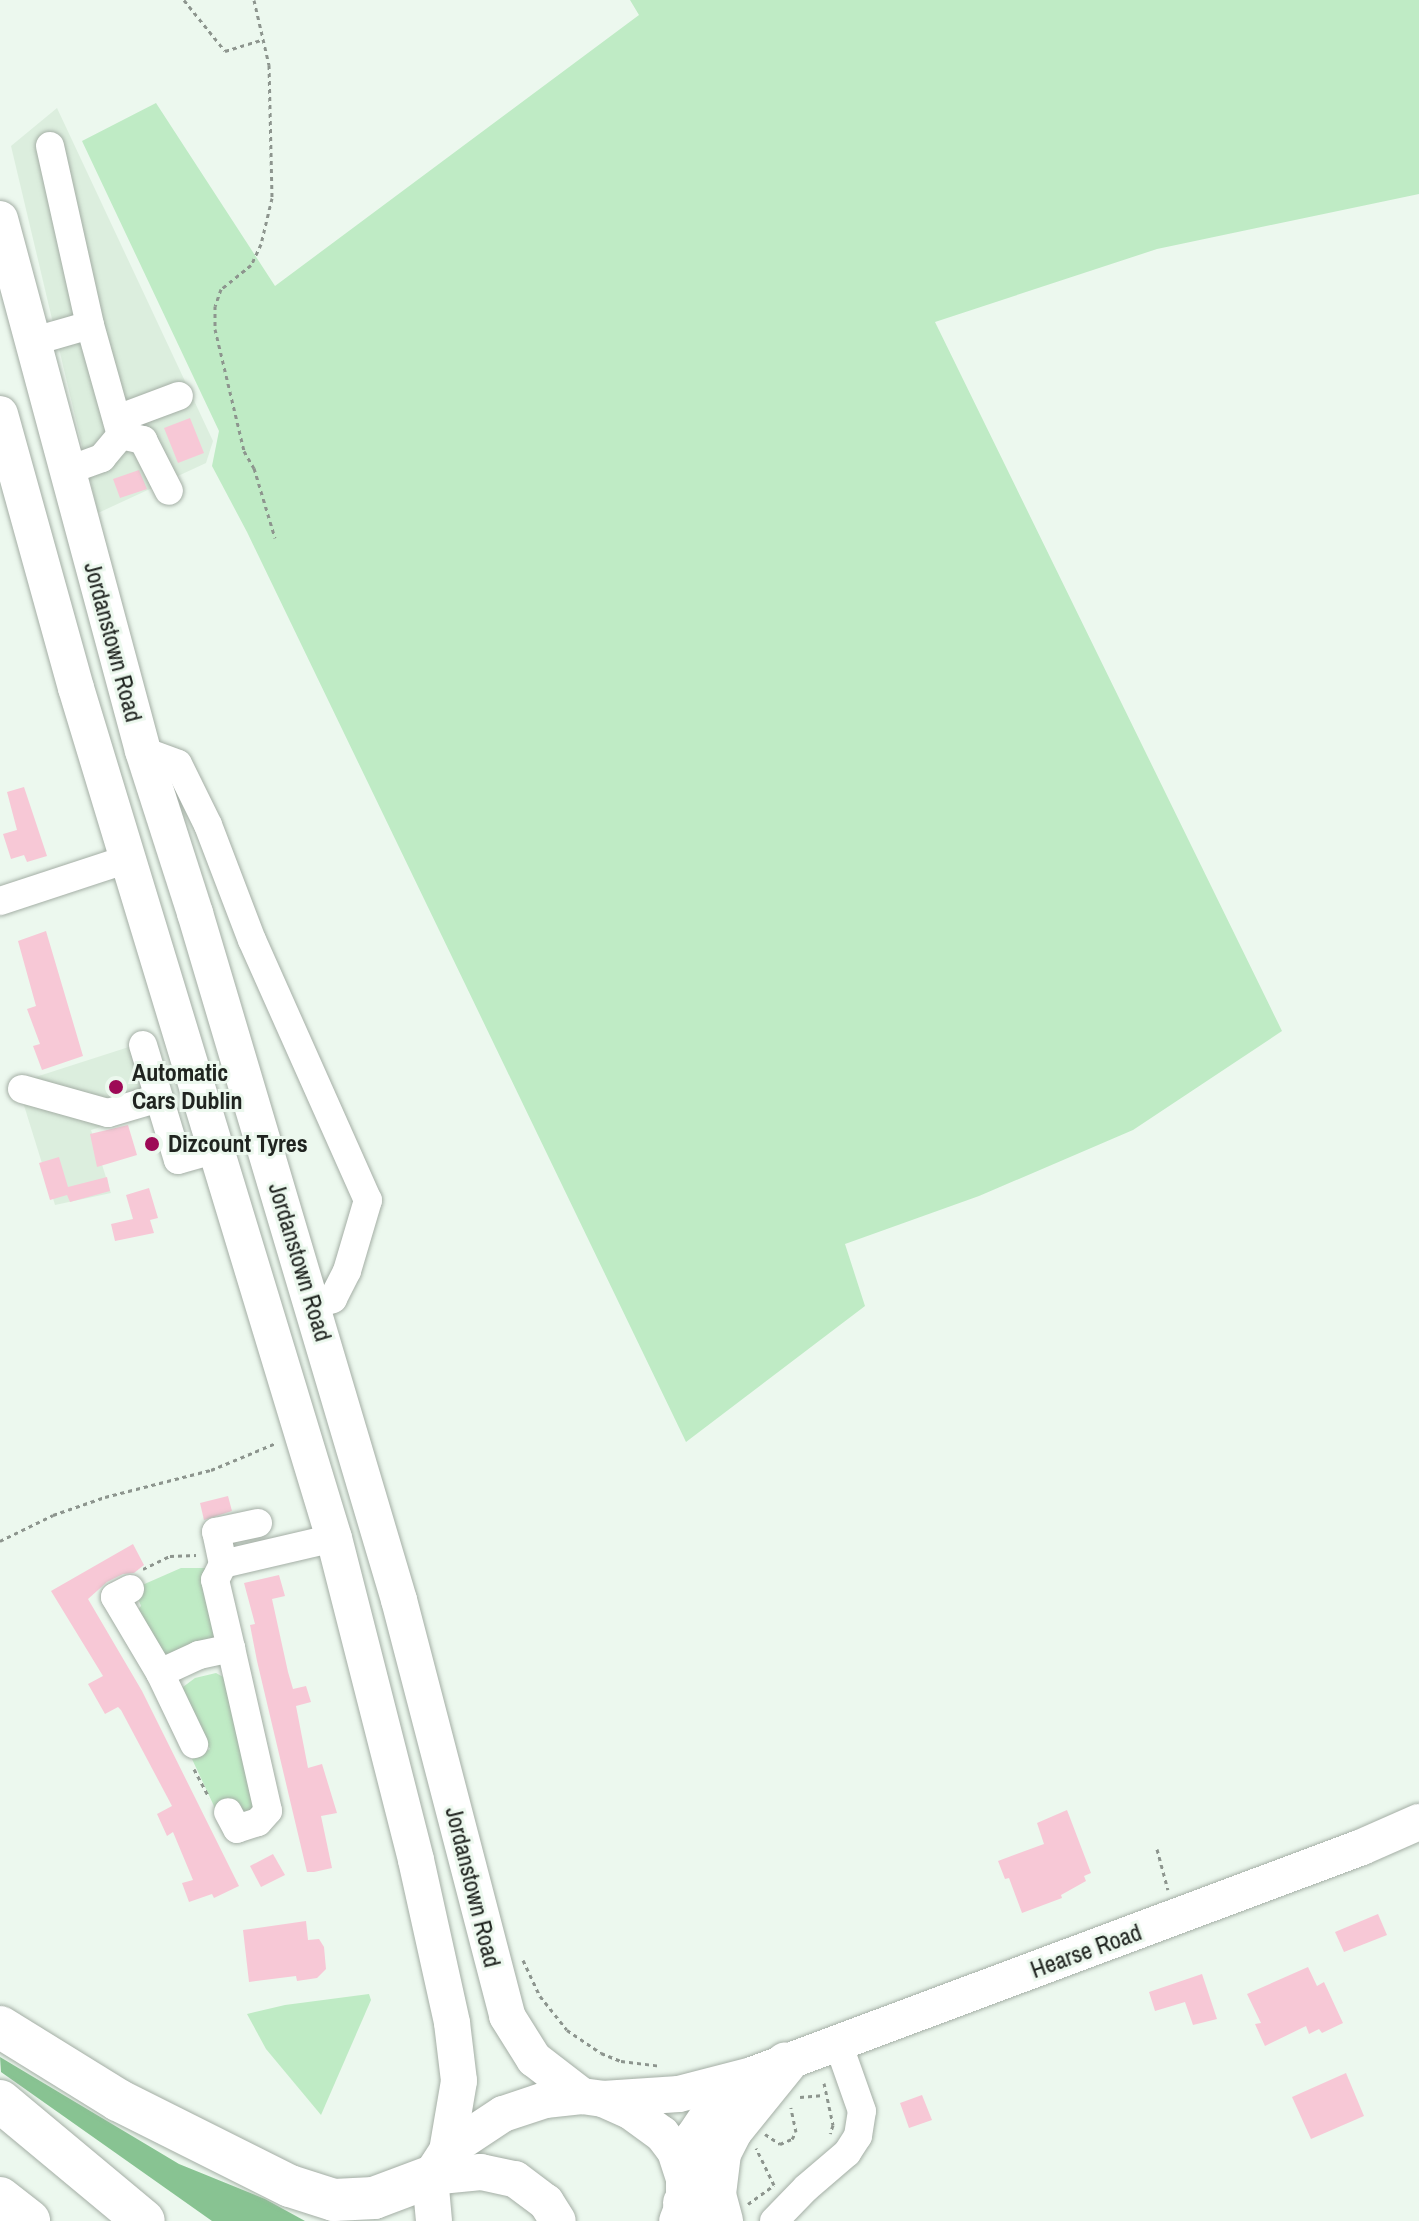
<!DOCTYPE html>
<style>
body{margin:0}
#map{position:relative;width:1419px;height:2221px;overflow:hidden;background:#ecf8ee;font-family:"Archivo Narrow",sans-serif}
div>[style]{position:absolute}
.built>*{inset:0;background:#dceede}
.green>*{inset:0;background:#bfebc5}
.forest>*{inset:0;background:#88c392}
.building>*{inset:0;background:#f7c8d6}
.path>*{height:3px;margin-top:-1.5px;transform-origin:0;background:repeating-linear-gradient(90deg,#8d958e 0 4px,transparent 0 8px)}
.roads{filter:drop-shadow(0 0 2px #a4aea5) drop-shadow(0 0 2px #a4aea5)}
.minor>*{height:28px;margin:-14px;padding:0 14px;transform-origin:14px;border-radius:14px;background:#fff}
.major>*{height:36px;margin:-18px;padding:0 18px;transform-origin:18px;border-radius:18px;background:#fff}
.highway>*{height:42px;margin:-21px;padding:0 21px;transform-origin:21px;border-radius:21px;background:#fff}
.dots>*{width:22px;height:22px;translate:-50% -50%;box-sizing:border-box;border:4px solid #ecf8ee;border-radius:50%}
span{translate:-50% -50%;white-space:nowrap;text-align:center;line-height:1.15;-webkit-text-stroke:6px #ecf8ee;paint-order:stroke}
.street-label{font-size:24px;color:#202420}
.poi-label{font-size:24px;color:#202420;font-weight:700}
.left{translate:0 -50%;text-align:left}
</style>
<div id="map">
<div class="built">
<div style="clip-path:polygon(57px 108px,213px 441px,206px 463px,98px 513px,11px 146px)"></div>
<div style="clip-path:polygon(135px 1045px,156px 1109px,91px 1130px,111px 1193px,55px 1205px,17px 1083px)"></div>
</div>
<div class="green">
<div style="clip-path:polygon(630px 0,1419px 0,1419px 194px,1157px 249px,935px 322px,1282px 1031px,1133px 1130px,979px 1196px,845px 1244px,865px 1306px,686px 1442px,247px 532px,212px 466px,219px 431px,82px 141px,156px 103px,275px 286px,639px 15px)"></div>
<div style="clip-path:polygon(181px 1568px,205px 1568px,215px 1635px,212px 1641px,171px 1664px,137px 1611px,141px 1606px,137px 1596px,140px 1586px)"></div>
<div style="clip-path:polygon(216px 1673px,225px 1678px,259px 1811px,221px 1821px,192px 1759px,210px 1749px,183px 1702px,183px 1687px,195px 1678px)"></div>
<div style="clip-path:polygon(369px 1994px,371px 2000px,321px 2115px,266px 2049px,247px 2014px,285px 2005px)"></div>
</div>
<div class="forest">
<div style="clip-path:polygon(0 2057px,179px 2164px,265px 2199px,305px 2221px,212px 2221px,1px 2072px)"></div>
</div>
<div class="building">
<div style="clip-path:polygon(190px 418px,204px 453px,178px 463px,164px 428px)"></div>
<div style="clip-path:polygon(139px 470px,147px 489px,120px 498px,113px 479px)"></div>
<div style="clip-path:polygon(24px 787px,47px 856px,27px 862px,24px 855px,11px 859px,3px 834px,17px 830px,7px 792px)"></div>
<div style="clip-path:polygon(46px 931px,83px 1056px,42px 1070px,33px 1046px,40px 1044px,27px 1009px,36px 1006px,18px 941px)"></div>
<div style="clip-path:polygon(128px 1125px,137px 1155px,97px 1167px,90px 1134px)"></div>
<div style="clip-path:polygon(59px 1157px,68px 1187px,107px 1177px,110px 1191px,70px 1202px,67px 1195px,50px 1200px,39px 1163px)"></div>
<div style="clip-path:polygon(149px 1188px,158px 1218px,150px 1220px,154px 1233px,115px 1241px,111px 1224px,133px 1219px,126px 1195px)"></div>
<div style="clip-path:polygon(228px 1496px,232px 1511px,204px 1520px,200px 1503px)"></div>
<div style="clip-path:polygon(133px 1544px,144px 1565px,134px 1573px,123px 1574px,107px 1582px,88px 1599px,142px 1691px,239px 1886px,214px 1898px,212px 1894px,189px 1902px,182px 1883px,193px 1880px,173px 1832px,167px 1836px,157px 1814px,172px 1806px,121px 1710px,118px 1707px,105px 1714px,88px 1684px,103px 1676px,51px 1591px)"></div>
<div style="clip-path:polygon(279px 1575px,285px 1596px,272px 1599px,288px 1672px,293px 1689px,306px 1686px,311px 1702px,296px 1706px,308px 1768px,322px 1764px,337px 1813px,321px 1816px,332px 1868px,314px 1872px,307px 1872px,257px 1661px,250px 1625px,255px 1624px,244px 1583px)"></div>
<div style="clip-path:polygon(1067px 1810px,1091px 1873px,1084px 1876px,1086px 1881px,1061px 1895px,1062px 1898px,1022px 1913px,1009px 1878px,1005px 1879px,998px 1861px,1044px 1844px,1037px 1823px)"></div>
<div style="clip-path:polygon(273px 1854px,285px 1875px,261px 1887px,250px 1866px)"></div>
<div style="clip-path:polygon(1378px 1914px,1387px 1935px,1344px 1952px,1335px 1932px)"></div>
<div style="clip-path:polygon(306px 1921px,308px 1940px,319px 1939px,324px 1947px,326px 1969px,317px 1978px,297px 1981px,296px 1976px,249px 1982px,243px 1930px)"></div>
<div style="clip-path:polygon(1308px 1967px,1317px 1986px,1324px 1982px,1343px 2023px,1322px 2033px,1319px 2029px,1309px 2034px,1306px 2026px,1265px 2046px,1255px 2024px,1261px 2023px,1247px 1994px)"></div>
<div style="clip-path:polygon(1202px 1974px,1217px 2019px,1193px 2025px,1185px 2002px,1155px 2011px,1149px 1992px)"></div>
<div style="clip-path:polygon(1346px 2073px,1364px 2116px,1311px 2139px,1292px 2097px)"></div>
<div style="clip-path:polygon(922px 2095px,932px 2120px,909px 2128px,900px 2103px)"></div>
</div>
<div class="path">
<div style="left:184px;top:0;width:65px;rotate:51.2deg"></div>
<div style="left:225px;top:51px;width:39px;rotate:-17deg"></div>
<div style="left:254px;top:0;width:67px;rotate:77deg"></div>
<div style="left:269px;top:65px;width:133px;rotate:88.7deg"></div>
<div style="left:272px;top:198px;width:47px;rotate:103.4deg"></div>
<div style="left:261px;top:244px;width:23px;rotate:115deg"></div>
<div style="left:251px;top:265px;width:38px;rotate:141deg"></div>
<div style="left:221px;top:289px;width:18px;rotate:109deg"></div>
<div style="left:215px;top:306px;width:23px;rotate:90deg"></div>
<div style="left:215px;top:329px;width:125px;rotate:76.6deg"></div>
<div style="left:244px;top:451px;width:20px;rotate:60deg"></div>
<div style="left:254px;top:468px;width:73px;rotate:73.3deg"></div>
<div style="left:0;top:1541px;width:59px;rotate:-26.1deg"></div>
<div style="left:53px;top:1515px;width:55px;rotate:-19.1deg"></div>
<div style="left:105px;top:1497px;width:109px;rotate:-14.3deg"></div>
<div style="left:211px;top:1470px;width:70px;rotate:-22.6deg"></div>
<div style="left:143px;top:1569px;width:30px;rotate:-26deg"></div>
<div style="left:170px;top:1556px;width:26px;rotate:-2deg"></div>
<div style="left:194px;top:1769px;width:32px;rotate:62deg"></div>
<div style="left:1157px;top:1849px;width:42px;rotate:75deg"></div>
<div style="left:523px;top:1960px;width:40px;rotate:65deg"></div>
<div style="left:540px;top:1996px;width:43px;rotate:51.5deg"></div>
<div style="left:567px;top:2030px;width:41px;rotate:34.1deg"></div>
<div style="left:601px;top:2053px;width:22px;rotate:22deg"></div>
<div style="left:621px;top:2061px;width:38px;rotate:7deg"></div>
<div style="left:824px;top:2083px;width:43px;rotate:77.9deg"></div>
<div style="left:833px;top:2125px;width:9px;rotate:108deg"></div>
<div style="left:800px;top:2097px;width:24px;rotate:-5deg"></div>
<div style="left:765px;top:2134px;width:18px;rotate:34deg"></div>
<div style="left:780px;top:2144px;width:13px;rotate:-23deg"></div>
<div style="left:792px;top:2139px;width:8px;rotate:-60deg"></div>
<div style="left:796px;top:2132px;width:25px;rotate:-102deg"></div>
<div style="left:748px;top:2204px;width:32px;rotate:-36deg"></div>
<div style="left:774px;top:2185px;width:41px;rotate:-115.9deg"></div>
</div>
<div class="roads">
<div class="minor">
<div style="left:50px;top:146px;width:183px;rotate:77.4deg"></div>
<div style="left:31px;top:342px;width:61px;rotate:-16.1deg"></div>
<div style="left:90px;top:325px;width:114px;rotate:74.3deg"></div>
<div style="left:121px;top:435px;width:30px;rotate:130deg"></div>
<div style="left:102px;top:458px;width:37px;rotate:160deg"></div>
<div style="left:117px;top:419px;width:66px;rotate:-20.4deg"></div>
<div style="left:121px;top:435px;width:23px;rotate:13deg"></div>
<div style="left:143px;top:440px;width:57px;rotate:63deg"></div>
<div style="left:143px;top:751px;width:37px;rotate:20deg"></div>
<div style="left:178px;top:764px;width:68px;rotate:63.8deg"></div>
<div style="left:208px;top:825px;width:123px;rotate:69.1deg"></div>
<div style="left:252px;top:940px;width:285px;rotate:66deg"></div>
<div style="left:368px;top:1200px;width:74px;rotate:106.5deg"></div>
<div style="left:347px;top:1271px;width:31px;rotate:117deg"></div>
<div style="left:333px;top:1299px;width:21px;rotate:163deg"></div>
<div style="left:0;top:901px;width:135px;rotate:-18.2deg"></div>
<div style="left:143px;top:1045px;width:120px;rotate:73.1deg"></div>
<div style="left:178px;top:1160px;width:41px;rotate:-15.8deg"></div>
<div style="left:22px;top:1089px;width:89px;rotate:15.6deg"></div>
<div style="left:108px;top:1113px;width:53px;rotate:-16.4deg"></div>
<div style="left:223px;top:1564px;width:33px;rotate:-102deg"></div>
<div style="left:216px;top:1532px;width:43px;rotate:-12.1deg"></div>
<div style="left:130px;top:1589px;width:17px;rotate:152deg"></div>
<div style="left:115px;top:1597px;width:88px;rotate:59.4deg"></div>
<div style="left:160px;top:1673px;width:43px;rotate:-24.8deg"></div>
<div style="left:199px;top:1655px;width:33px;rotate:-12deg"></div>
<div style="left:231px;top:1648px;width:167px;rotate:77.2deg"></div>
<div style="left:268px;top:1811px;width:15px;rotate:132deg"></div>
<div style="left:258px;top:1822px;width:22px;rotate:162deg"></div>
<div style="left:237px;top:1829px;width:19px;rotate:-118deg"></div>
<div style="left:231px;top:1648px;width:70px;rotate:-103.2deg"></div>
<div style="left:215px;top:1580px;width:18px;rotate:-63deg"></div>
<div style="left:223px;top:1564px;width:114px;rotate:-13.2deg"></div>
<div style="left:160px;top:1673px;width:79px;rotate:64.4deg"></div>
<div style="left:774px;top:2221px;width:46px;rotate:-45.9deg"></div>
<div style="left:806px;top:2188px;width:54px;rotate:-40.5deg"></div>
<div style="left:847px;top:2153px;width:20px;rotate:-57deg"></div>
<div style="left:858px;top:2136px;width:25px;rotate:-81deg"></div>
<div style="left:862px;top:2111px;width:72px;rotate:-109.4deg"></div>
</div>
<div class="major">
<div style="left:0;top:219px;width:551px;rotate:74.95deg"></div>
<div style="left:143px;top:751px;width:170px;rotate:72.2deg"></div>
<div style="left:195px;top:913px;width:717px;rotate:73.46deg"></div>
<div style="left:399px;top:1600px;width:430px;rotate:75.4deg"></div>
<div style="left:507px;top:2016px;width:51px;rotate:57.9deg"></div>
<div style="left:534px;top:2059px;width:61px;rotate:37.6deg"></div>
<div style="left:0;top:414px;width:284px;rotate:74.5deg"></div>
<div style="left:76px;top:688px;width:888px;rotate:73.12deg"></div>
<div style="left:334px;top:1538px;width:332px;rotate:75.7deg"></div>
<div style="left:416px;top:1860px;width:167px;rotate:77.5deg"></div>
<div style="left:452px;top:2023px;width:58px;rotate:83.1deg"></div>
<div style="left:459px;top:2081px;width:71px;rotate:99.7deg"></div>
<div style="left:603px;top:2099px;width:76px;rotate:-3.8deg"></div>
<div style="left:679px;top:2094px;width:75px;rotate:-14.6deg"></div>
<div style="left:752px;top:2075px;width:651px;rotate:-20.49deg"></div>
<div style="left:1362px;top:1847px;width:62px;rotate:-23.7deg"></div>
<div style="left:430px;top:2177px;width:51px;rotate:-5.6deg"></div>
<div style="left:481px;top:2172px;width:35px;rotate:12deg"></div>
<div style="left:515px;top:2179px;width:39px;rotate:37deg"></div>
<div style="left:546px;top:2202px;width:22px;rotate:58deg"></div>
<div style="left:684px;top:2178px;width:43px;rotate:-76.6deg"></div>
<div style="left:694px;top:2136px;width:32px;rotate:-56deg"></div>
<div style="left:712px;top:2109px;width:46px;rotate:-40.6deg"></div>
<div style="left:434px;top:2221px;width:44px;rotate:-95.2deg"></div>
<div style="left:430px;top:2177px;width:31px;rotate:-57deg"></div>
<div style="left:447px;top:2151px;width:67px;rotate:-33.5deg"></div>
<div style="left:503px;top:2114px;width:44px;rotate:-18.4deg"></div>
<div style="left:545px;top:2100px;width:37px;rotate:-6deg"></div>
<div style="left:582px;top:2096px;width:21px;rotate:8deg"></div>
<div style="left:603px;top:2099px;width:30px;rotate:24deg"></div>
<div style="left:630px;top:2111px;width:39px;rotate:36deg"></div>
<div style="left:662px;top:2134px;width:21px;rotate:53deg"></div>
<div style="left:675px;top:2151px;width:28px;rotate:72deg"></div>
<div style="left:684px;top:2178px;width:25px;rotate:90deg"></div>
<div style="left:684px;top:2203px;width:19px;rotate:111deg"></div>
</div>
<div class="highway">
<div style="left:0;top:2027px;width:139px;rotate:31.7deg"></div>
<div style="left:118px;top:2100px;width:192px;rotate:26.6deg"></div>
<div style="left:290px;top:2186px;width:46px;rotate:17.7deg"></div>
<div style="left:334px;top:2200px;width:40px;rotate:-2.9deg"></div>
<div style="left:374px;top:2198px;width:60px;rotate:-20.6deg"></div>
<div style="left:0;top:2101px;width:187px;rotate:39.8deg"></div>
<div style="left:0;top:2198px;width:37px;rotate:38deg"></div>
<div style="left:684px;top:2203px;width:19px;rotate:69deg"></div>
<div style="left:722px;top:2221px;width:28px;rotate:-105deg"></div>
<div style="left:715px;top:2194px;width:41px;rotate:-83deg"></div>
<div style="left:720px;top:2153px;width:25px;rotate:-63deg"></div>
<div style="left:731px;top:2131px;width:87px;rotate:-51deg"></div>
</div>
</div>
<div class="dots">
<div style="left:116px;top:1087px;background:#9d0a56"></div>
<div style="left:152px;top:1144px;background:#9d0a56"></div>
</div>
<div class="street-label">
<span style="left:113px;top:642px;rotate:75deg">Jordanstown Road</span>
<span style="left:300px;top:1262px;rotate:73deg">Jordanstown Road</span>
<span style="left:473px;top:1887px;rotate:76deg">Jordanstown Road</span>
<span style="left:1086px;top:1951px;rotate:-20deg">Hearse Road</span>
</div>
<div class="poi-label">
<span class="left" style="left:132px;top:1087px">Automatic<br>Cars Dublin</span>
<span class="left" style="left:168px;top:1144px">Dizcount Tyres</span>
</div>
</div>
